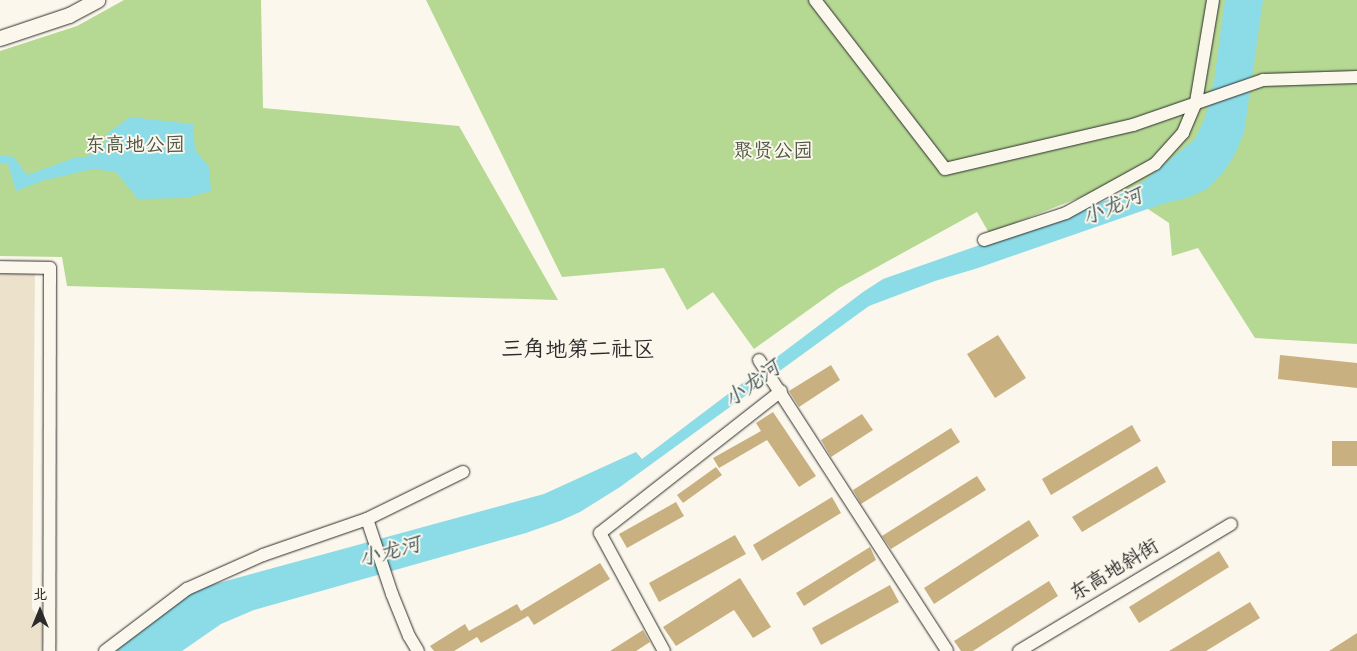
<!DOCTYPE html>
<meta charset="utf-8">
<style>
body{margin:0}
#map{position:relative;width:1357px;height:651px;overflow:hidden;background:#fbf7ec;font-family:"Indie Flower","LXGW WenKai TC",sans-serif}
div>[style]{position:absolute}
.built>*{inset:0;background:#ece2cc}
.green>*{inset:0;background:#b5d893}
.water>*{inset:0;background:#8cdce7}
.building>*{inset:0;background:#c9b080}
.roads{filter:drop-shadow(0 0 1px #2b2b2b) drop-shadow(0 0 1px #2b2b2b)}
.minor>*{height:12px;margin:-6px;padding:0 6px;transform-origin:6px;border-radius:6px;background:#fbf7ec}
.tertiary>*{height:15px;margin:-7.5px;padding:0 7.5px;transform-origin:7.5px;border-radius:7.5px;background:#fbf7ec}
span{translate:-50% -50%;white-space:nowrap;text-align:center;line-height:1.15;-webkit-text-stroke:4px #fbf7ec;paint-order:stroke}
.park-label{font-size:20px;color:#4e5645}
.street-label{font-size:20px;color:#2b2b2b}
.water-label{font-size:21px;color:#43575a;font-style:italic}
.quarter-label{font-size:22px;color:#2b2b2b}
.north{position:absolute;left:15px;top:586px;width:50px;height:50px;-webkit-text-stroke:4px #fbf7ec;paint-order:stroke;rotate:0deg;font-size:14px;font-weight:700;line-height:20px;text-align:center;color:#2b2b2b}
.north::after{content:'';display:block;margin:auto;width:18px;height:22px;background:#2b2b2b;clip-path:polygon(50% 0,100% 100%,50% 72%,0 100%)}
</style>
<div id="map">
<div class="built">
<div style="clip-path:polygon(0 272px,35px 273px,32px 609px,43px 622px,42px 651px,0 651px)"></div>
</div>
<div class="green">
<div style="clip-path:polygon(124px 0,261px 0,263px 108px,459px 126px,558px 300px,67px 286px,62px 257px,0 256px,0 51px,77px 26px)"></div>
<div style="clip-path:polygon(426px 0,1357px 0,1357px 344px,1255px 338px,1198px 248px,1172px 256px,1169px 223px,1112px 185px,989px 233px,977px 212px,839px 288px,754px 349px,713px 292px,687px 310px,664px 268px,562px 277px)"></div>
</div>
<div class="water">
<div style="clip-path:polygon(1225px 0,1263px 0,1244px 133px,1234px 156px,1222px 174px,1207px 189px,1187px 198px,1165px 203px,978px 268px,935px 281px,869px 306px,620px 487px,580px 512px,560px 521px,526px 533px,254px 610px,221px 624px,182px 651px,110px 651px,189px 591px,544px 494px,636px 452px,642px 459px,863px 292px,883px 279px,1113px 198px,1144px 181px,1195px 139px,1205px 118px,1214px 81px)"></div>
<div style="clip-path:polygon(130px 117px,193px 124px,195px 150px,209px 167px,211px 191px,186px 198px,138px 199px,116px 172px,93px 169px,45px 180px,16px 191px,8px 164px,0 163px,0 155px,14px 157px,27px 175px,74px 158px,85px 157px,102px 150px,109px 132px)"></div>
</div>
<div class="building">
<div style="clip-path:polygon(998px 335px,1026px 378px,995px 398px,967px 354px)"></div>
<div style="clip-path:polygon(1280px 355px,1357px 363px,1357px 388px,1278px 379px)"></div>
<div style="clip-path:polygon(831px 365px,840px 380px,799px 407px,789px 391px)"></div>
<div style="clip-path:polygon(773px 412px,816px 476px,799px 487px,767px 440px,719px 468px,713px 458px,761px 431px,756px 423px)"></div>
<div style="clip-path:polygon(862px 414px,873px 430px,831px 457px,821px 440px)"></div>
<div style="clip-path:polygon(1132px 425px,1141px 441px,1051px 495px,1042px 479px)"></div>
<div style="clip-path:polygon(951px 428px,960px 442px,861px 504px,853px 490px)"></div>
<div style="clip-path:polygon(1332px 441px,1357px 441px,1357px 466px,1332px 466px)"></div>
<div style="clip-path:polygon(1157px 466px,1166px 482px,1082px 532px,1072px 517px)"></div>
<div style="clip-path:polygon(716px 467px,722px 475px,683px 503px,677px 495px)"></div>
<div style="clip-path:polygon(977px 476px,986px 490px,891px 549px,882px 536px)"></div>
<div style="clip-path:polygon(832px 497px,841px 513px,762px 561px,753px 545px)"></div>
<div style="clip-path:polygon(676px 502px,684px 516px,627px 548px,619px 534px)"></div>
<div style="clip-path:polygon(1029px 520px,1039px 536px,934px 604px,924px 588px)"></div>
<div style="clip-path:polygon(735px 535px,746px 554px,659px 602px,649px 583px)"></div>
<div style="clip-path:polygon(870px 547px,876px 560px,804px 606px,796px 593px)"></div>
<div style="clip-path:polygon(1219px 551px,1229px 567px,1139px 623px,1129px 607px)"></div>
<div style="clip-path:polygon(600px 563px,610px 579px,534px 625px,528px 616px,481px 643px,477px 637px,454px 651px,434px 651px,430px 646px,465px 624px,469px 631px,517px 604px,521px 611px)"></div>
<div style="clip-path:polygon(740px 578px,771px 627px,753px 638px,734px 610px,676px 646px,663px 627px)"></div>
<div style="clip-path:polygon(1049px 581px,1058px 596px,973px 651px,961px 651px,954px 641px)"></div>
<div style="clip-path:polygon(890px 585px,899px 602px,821px 645px,812px 628px)"></div>
<div style="clip-path:polygon(1250px 602px,1260px 618px,1206px 651px,1169px 651px)"></div>
<div style="clip-path:polygon(643px 630px,650px 642px,636px 651px,610px 651px)"></div>
<div style="clip-path:polygon(1357px 633px,1357px 651px,1329px 651px)"></div>
</div>
<div class="roads">
<div class="minor">
<div style="left:815px;top:0;width:213px;rotate:52.4deg"></div>
<div style="left:945px;top:169px;width:193px;rotate:-13.2deg"></div>
<div style="left:1133px;top:125px;width:138px;rotate:-19.1deg"></div>
<div style="left:1263px;top:80px;width:94px;rotate:-1.8deg"></div>
<div style="left:984px;top:240px;width:86px;rotate:-18.2deg"></div>
<div style="left:1066px;top:213px;width:102px;rotate:-28.8deg"></div>
<div style="left:1155px;top:164px;width:42px;rotate:-47.9deg"></div>
<div style="left:1183px;top:133px;width:34px;rotate:-67deg"></div>
<div style="left:1196px;top:102px;width:103px;rotate:-80.5deg"></div>
<div style="left:0;top:267px;width:50px;rotate:1.1deg"></div>
<div style="left:50px;top:268px;width:383px;rotate:90.1deg"></div>
<div style="left:759px;top:360px;width:346px;rotate:57.1deg"></div>
<div style="left:367px;top:519px;width:79px;rotate:71.6deg"></div>
<div style="left:392px;top:594px;width:45px;rotate:68deg"></div>
<div style="left:409px;top:636px;width:17px;rotate:59deg"></div>
<div style="left:105px;top:651px;width:103px;rotate:-37.1deg"></div>
<div style="left:187px;top:589px;width:83px;rotate:-24.1deg"></div>
<div style="left:263px;top:555px;width:110px;rotate:-19.1deg"></div>
<div style="left:367px;top:519px;width:107px;rotate:-26.1deg"></div>
<div style="left:664px;top:651px;width:134px;rotate:-118.5deg"></div>
<div style="left:600px;top:533px;width:230px;rotate:-38.1deg"></div>
<div style="left:1019px;top:651px;width:247px;rotate:-30.9deg"></div>
</div>
<div class="tertiary">
<div style="left:0;top:38px;width:73px;rotate:-18.4deg"></div>
<div style="left:69px;top:15px;width:32px;rotate:-28deg"></div>
</div>
</div>
<div class="park-label">
<span style="left:135px;top:146px">东高地公园</span>
<span style="left:773px;top:152px">聚贤公园</span>
</div>
<div class="street-label">
<span style="left:1115px;top:571px;rotate:-31deg">东高地斜街</span>
</div>
<div class="water-label">
<span style="left:1113px;top:208px;rotate:-23deg">小龙河</span>
<span style="left:753px;top:385px;rotate:-36deg">小龙河</span>
<span style="left:390px;top:553px;rotate:-15deg">小龙河</span>
</div>
<div class="quarter-label">
<span style="left:578px;top:352px">三角地第二社区</span>
</div>
<div class="north">北</div>
</div>
